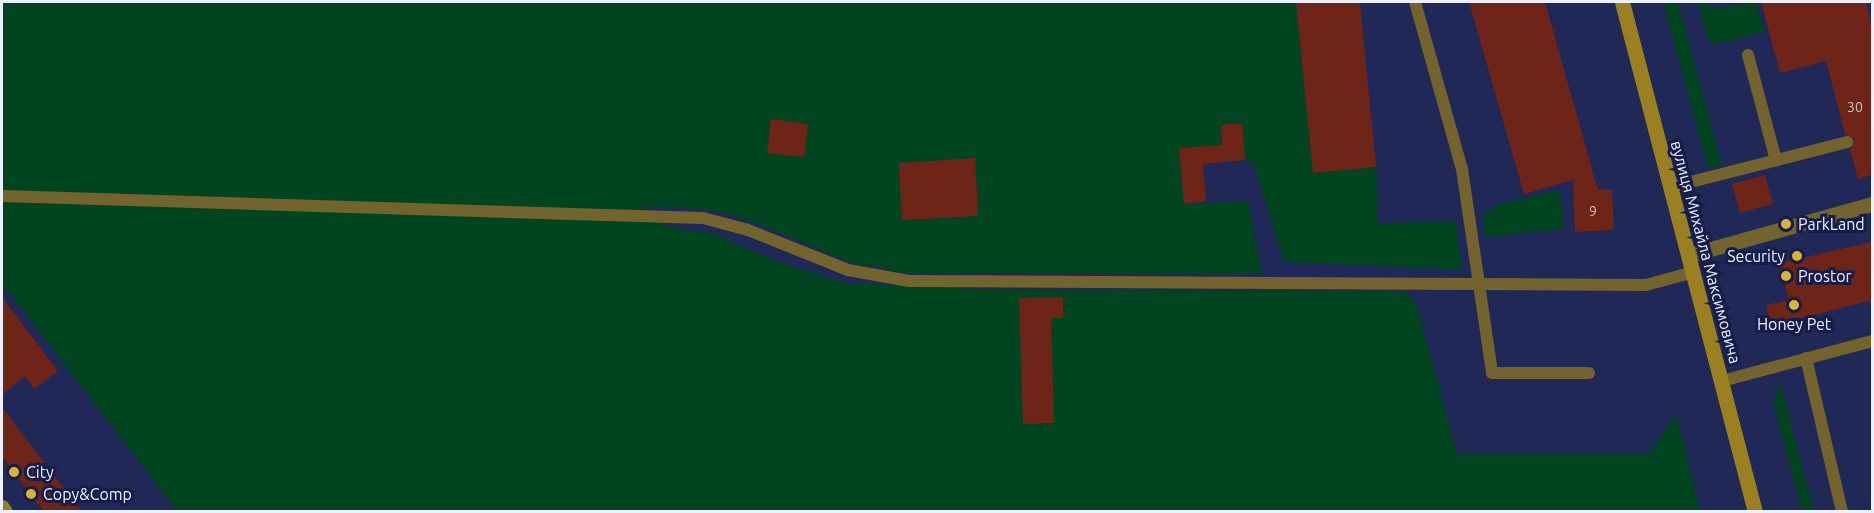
<!DOCTYPE html>
<meta charset="utf-8">
<style>
body{margin:0}
#map{position:relative;width:1874px;height:513px;overflow:hidden;background:#1f2856;font-family:Ubuntu,sans-serif}
div>[style]{position:absolute}
.green>*{inset:0;background:#00451f}
.building>*{inset:0;background:#6e2417}
.lane>*{height:12px;margin:-6px;padding:0 6px;transform-origin:6px;border-radius:6px;background:#73632d}
.street>*{height:15px;margin:-7.5px;padding:0 7.5px;transform-origin:7.5px;border-radius:7.5px;background:#73632d}
.secondary>*{height:15px;margin:-7.5px;padding:0 7.5px;transform-origin:7.5px;border-radius:7.5px;background:#9b801f}
.dots>*{width:16px;height:16px;translate:-50% -50%;box-sizing:border-box;border:3px solid #161d4a;border-radius:50%}
span{translate:-50% -50%;white-space:nowrap;text-align:center;line-height:1.15;-webkit-text-stroke:6px #161d4a;paint-order:stroke}
.number-label{font-size:14px;color:#cdbec4}
.number-label span{-webkit-text-stroke-width:0}
.poi-label{font-size:16px;color:#edf1fd}
.left{translate:0 -50%;text-align:left}
.right{translate:-100% -50%;text-align:right}
.street-label{font-size:16px;color:#edf1fd}
.frame{position:absolute;inset:0;border:3px solid #edf1fd;pointer-events:none}
</style>
<div id="map">
<div class="green">
<div style="clip-path:polygon(2px 2px,1296px 2px,1313px 172px,1376px 167px,1378px 223px,1456px 222px,1462px 270px,1284px 262px,1253px 163px,1245px 160px,1241px 123px,1221px 125px,1224px 162px,1202px 161px,1183px 186px,1183px 204px,1248px 201px,1262px 274px,905px 273px,849px 262px,754px 222px,709px 209px,641px 206px,667px 227px,712px 233px,781px 263px,847px 283px,998px 290px,1405px 291px,1417px 305px,1457px 454px,1650px 453px,1676px 413px,1700px 511px,177px 511px,2px 283px)"></div>
<div style="clip-path:polygon(1663px 2px,1678px 2px,1722px 166px,1708px 167px)"></div>
<div style="clip-path:polygon(1698px 2px,1707px 2px,1709px 9px,1756px 2px,1765px 32px,1714px 45px,1707px 37px)"></div>
<div style="clip-path:polygon(1559px 190px,1564px 229px,1483px 237px,1483px 214px,1503px 203px)"></div>
<div style="clip-path:polygon(1780px 381px,1814px 511px,1802px 511px,1773px 402px)"></div>
</div>
<div class="building">
<div style="clip-path:polygon(1296px 2px,1360px 2px,1376px 167px,1313px 173px)"></div>
<div style="clip-path:polygon(1469px 2px,1545px 2px,1598px 190px,1612px 189px,1614px 230px,1575px 232px,1573px 180px,1524px 194px)"></div>
<div style="clip-path:polygon(1761px 2px,1866px 2px,1872px 26px,1872px 175px,1858px 179px,1850px 150px,1855px 139px,1845px 134px,1826px 61px,1780px 73px)"></div>
<div style="clip-path:polygon(771px 119px,808px 124px,804px 157px,767px 153px)"></div>
<div style="clip-path:polygon(1242px 123px,1245px 160px,1203px 164px,1206px 201px,1184px 204px,1179px 148px,1222px 145px,1221px 125px)"></div>
<div style="clip-path:polygon(975px 158px,978px 216px,902px 220px,899px 163px)"></div>
<div style="clip-path:polygon(1765px 175px,1773px 204px,1740px 213px,1732px 184px)"></div>
<div style="clip-path:polygon(1872px 242px,1872px 300px,1788px 322px,1790px 327px,1773px 332px,1766px 305px,1789px 300px,1779px 263px)"></div>
<div style="clip-path:polygon(2px 297px,58px 371px,34px 389px,25px 376px,2px 395px)"></div>
<div style="clip-path:polygon(1063px 297px,1063px 318px,1051px 318px,1054px 423px,1023px 424px,1019px 298px)"></div>
<div style="clip-path:polygon(2px 407px,82px 512px,44px 512px,2px 456px)"></div>
</div>
<div class="lane">
<div style="left:1415px;top:2px;width:173px;rotate:74.3deg"></div>
<div style="left:1462px;top:169px;width:206px;rotate:81.6deg"></div>
<div style="left:1492px;top:373px;width:97px"></div>
<div style="left:1748px;top:55px;width:109px;rotate:75.1deg"></div>
<div style="left:1671px;top:187px;width:182px;rotate:-14.3deg"></div>
<div style="left:2px;top:196px;width:701px;rotate:1.8deg"></div>
<div style="left:703px;top:218px;width:47px;rotate:14.9deg"></div>
<div style="left:748px;top:230px;width:108px;rotate:21.8deg"></div>
<div style="left:848px;top:270px;width:62px;rotate:10.2deg"></div>
<div style="left:909px;top:281px;width:737px;rotate:0.31deg"></div>
<div style="left:1646px;top:285px;width:50px;rotate:-15.2deg"></div>
<div style="left:1806px;top:358px;width:158px;rotate:76.8deg"></div>
<div style="left:1722px;top:381px;width:155px;rotate:-14.9deg"></div>
</div>
<div class="street">
<div style="left:1689px;top:255px;width:190px;rotate:-15.6deg"></div>
</div>
<div class="secondary">
<div style="left:1622px;top:2px;width:527px;rotate:75.38deg"></div>
<div style="left:2px;top:507px;width:6px;rotate:59deg"></div>
</div>
<div class="dots">
<div style="left:1786px;top:224px;background:#d8b434"></div>
<div style="left:1797px;top:256px;background:#d8b434"></div>
<div style="left:1786px;top:276px;background:#d8b434"></div>
<div style="left:1794px;top:305px;background:#d8b434"></div>
<div style="left:14px;top:472px;background:#d8b434"></div>
<div style="left:31px;top:494px;background:#d8b434"></div>
</div>
<div class="number-label">
<span style="left:1855px;top:107px">30</span>
<span style="left:1593px;top:211px">9</span>
</div>
<div class="poi-label">
<span class="left" style="left:1798px;top:224px">ParkLand</span>
<span class="right" style="left:1785px;top:256px">Security</span>
<span class="left" style="left:1798px;top:276px">Prostor</span>
<span style="left:1794px;top:324px">Honey Pet</span>
<span class="left" style="left:26px;top:472px">City</span>
<span class="left" style="left:43px;top:494px">Copy&amp;Comp</span>
</div>
<div class="street-label">
<span style="left:1706px;top:252px;rotate:75deg">вулиця Михайла Максимовича</span>
</div>
<div class="frame"></div>
</div>
